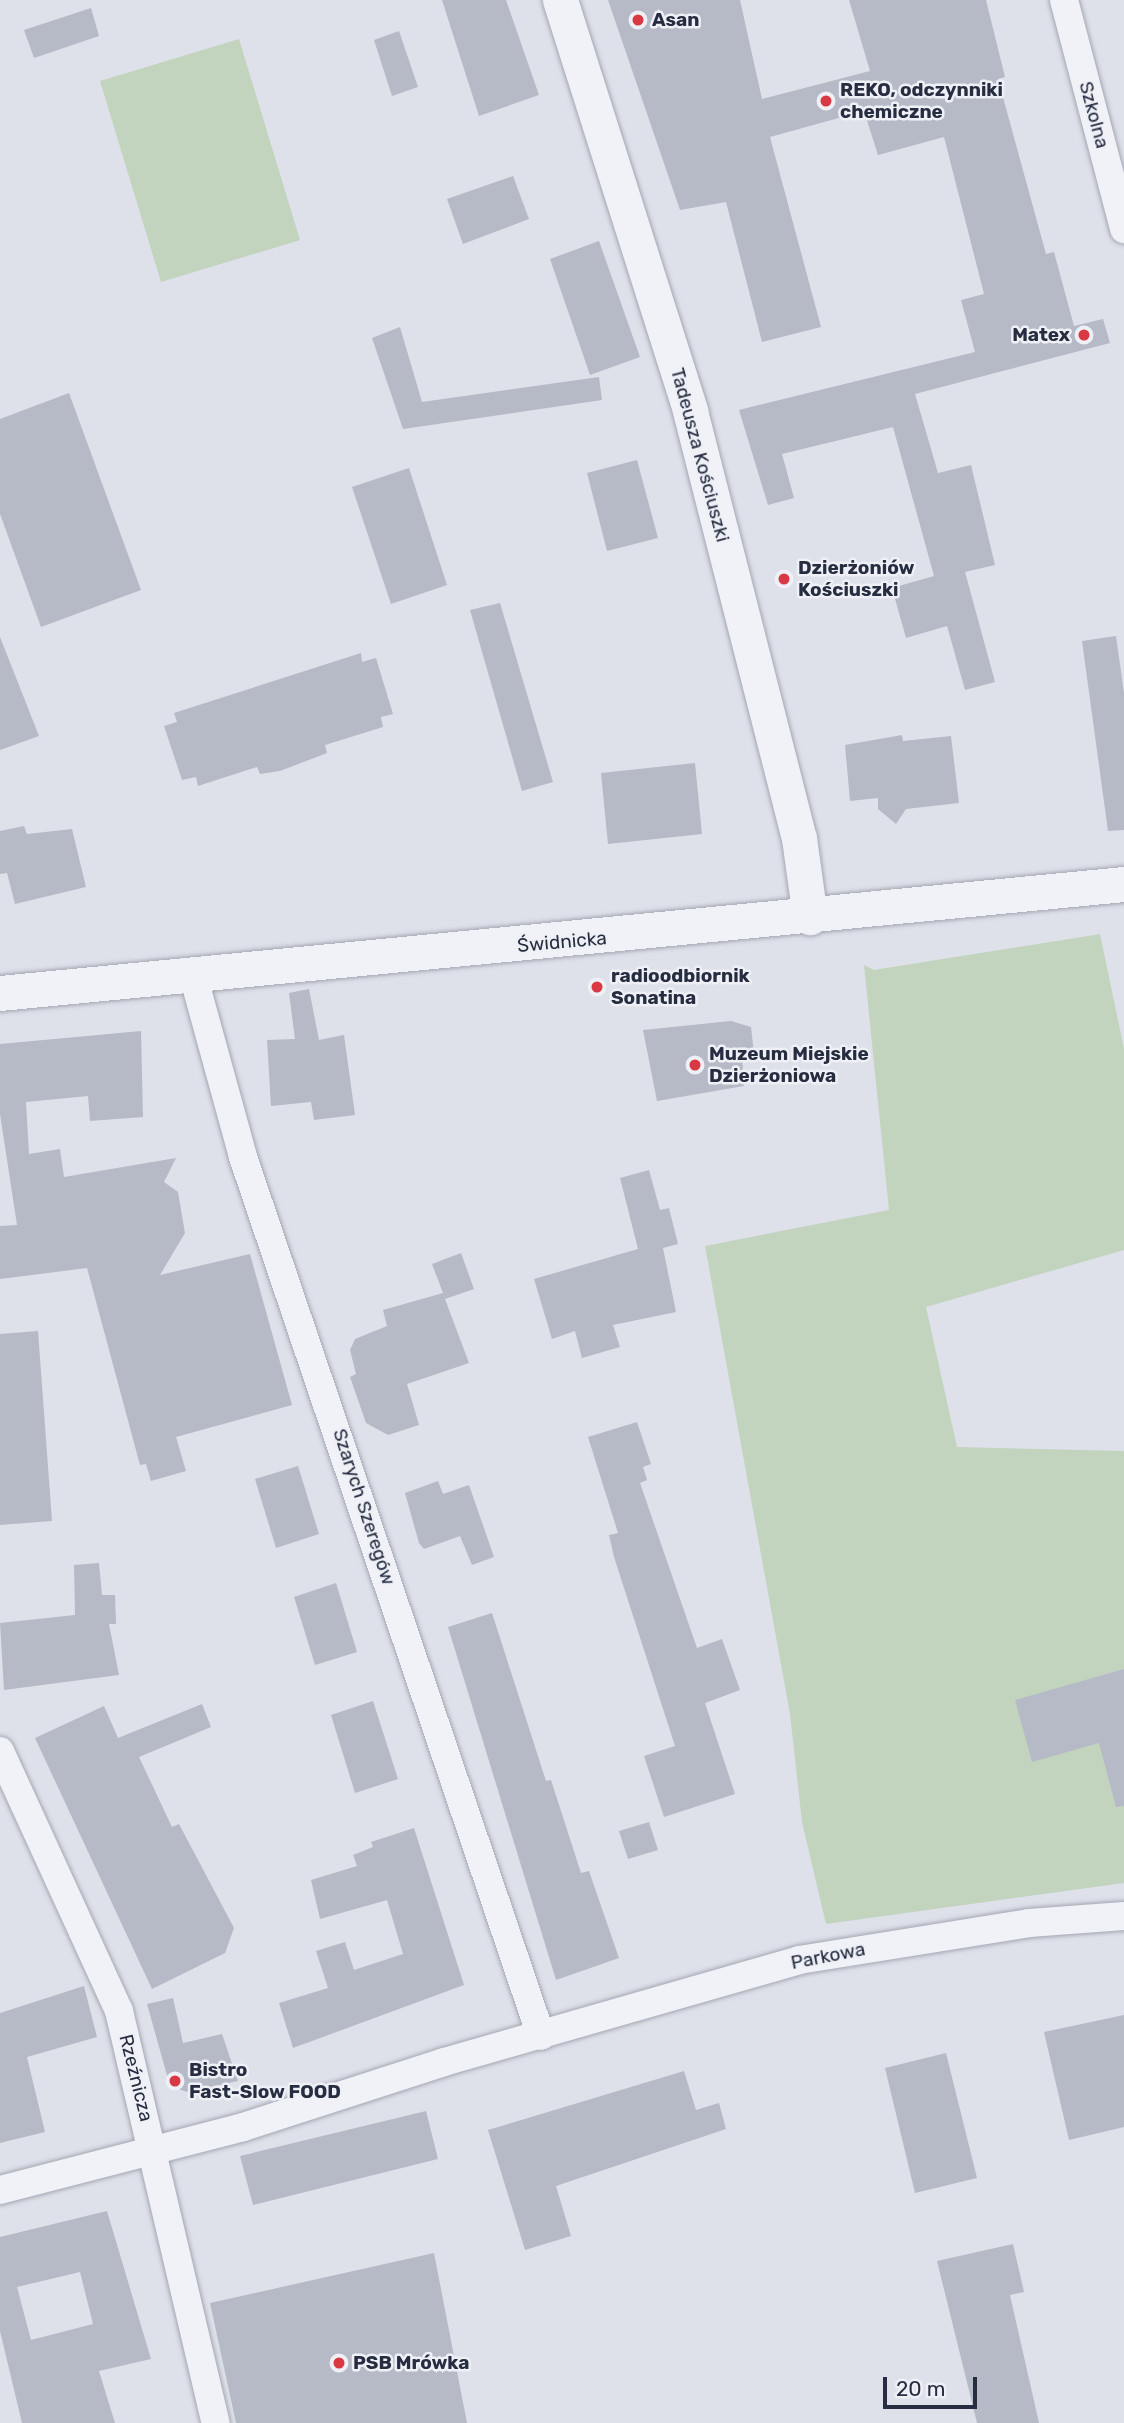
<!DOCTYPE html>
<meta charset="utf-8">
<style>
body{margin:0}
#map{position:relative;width:1124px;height:2423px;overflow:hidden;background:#dee1e9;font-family:Rubik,sans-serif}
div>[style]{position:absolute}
.green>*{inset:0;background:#c2d3be}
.building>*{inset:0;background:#b5bac6}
.roads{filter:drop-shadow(0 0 2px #a3a7b3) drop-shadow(0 0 2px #a3a7b3)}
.minor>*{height:28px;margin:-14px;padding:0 14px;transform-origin:14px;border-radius:14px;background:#f1f2f7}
.tertiary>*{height:35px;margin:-17.5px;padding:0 17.5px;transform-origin:17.5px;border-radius:17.5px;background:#f1f2f7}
.dots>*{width:19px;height:19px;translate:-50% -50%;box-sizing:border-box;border:4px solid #eef0f6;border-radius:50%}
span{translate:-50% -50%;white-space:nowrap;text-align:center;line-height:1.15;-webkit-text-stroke:5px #eef0f6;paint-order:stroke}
.poi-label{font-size:19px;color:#262d41;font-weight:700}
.left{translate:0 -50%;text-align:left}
.right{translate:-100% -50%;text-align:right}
.street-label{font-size:19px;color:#262d41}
.scale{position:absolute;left:883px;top:2377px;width:94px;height:32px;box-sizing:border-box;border:4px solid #262d41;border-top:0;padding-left:9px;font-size:21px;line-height:24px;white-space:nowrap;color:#262d41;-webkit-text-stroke:5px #eef0f6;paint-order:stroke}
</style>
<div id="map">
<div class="green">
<div style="clip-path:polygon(239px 39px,300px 240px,161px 282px,100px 81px)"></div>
<div style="clip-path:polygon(1100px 934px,1124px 1049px,1124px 1250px,926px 1307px,957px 1447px,1124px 1451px,1124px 1883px,826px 1924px,802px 1822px,790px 1714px,705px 1246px,889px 1210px,864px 965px,874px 970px)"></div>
</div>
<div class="building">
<div style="clip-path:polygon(442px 0,506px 0,539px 95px,479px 116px)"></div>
<div style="clip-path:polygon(608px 0,740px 0,762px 99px,870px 71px,849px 0,986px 0,1005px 77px,998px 79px,1046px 254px,1054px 252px,1074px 326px,1103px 319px,1110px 343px,915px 394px,938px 473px,971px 465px,995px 565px,965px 572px,995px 682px,965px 690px,947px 626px,906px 638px,892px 588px,934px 576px,893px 427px,782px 454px,794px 498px,768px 505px,739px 410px,975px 352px,961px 300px,984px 294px,944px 137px,878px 155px,864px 111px,770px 137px,821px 327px,762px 342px,726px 202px,680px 210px)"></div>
<div style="clip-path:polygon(91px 8px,99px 36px,34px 58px,24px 30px)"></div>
<div style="clip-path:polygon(399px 31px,418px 87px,392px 96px,374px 40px)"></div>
<div style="clip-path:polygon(513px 176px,529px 219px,463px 244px,447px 199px)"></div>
<div style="clip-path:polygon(599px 241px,640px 357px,590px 375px,550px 259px)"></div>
<div style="clip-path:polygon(400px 327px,422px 402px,599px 377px,602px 400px,403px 429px,372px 338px)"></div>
<div style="clip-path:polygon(69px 393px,141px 590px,41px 627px,0 514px,0 419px)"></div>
<div style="clip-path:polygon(637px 460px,658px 538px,607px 551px,587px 473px)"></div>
<div style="clip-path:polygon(409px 468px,447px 585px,391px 604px,352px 487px)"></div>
<div style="clip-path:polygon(500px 603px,553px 782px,522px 791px,470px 610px)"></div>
<div style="clip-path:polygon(1116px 636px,1124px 693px,1124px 830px,1108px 831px,1082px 641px)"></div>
<div style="clip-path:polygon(0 637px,39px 736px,0 750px)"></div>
<div style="clip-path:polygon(361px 653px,362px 662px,376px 658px,393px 714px,381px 717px,383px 727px,325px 745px,327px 753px,280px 771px,260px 774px,257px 767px,198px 786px,196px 777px,182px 780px,164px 726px,177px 722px,174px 713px)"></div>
<div style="clip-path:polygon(902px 735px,903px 741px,951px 736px,959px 803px,906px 809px,896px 824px,878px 809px,878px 798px,850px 801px,845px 745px)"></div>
<div style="clip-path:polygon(695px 763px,702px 834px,608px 844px,601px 773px)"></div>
<div style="clip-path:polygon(24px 826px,27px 834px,72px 829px,86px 887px,15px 904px,7px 873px,0 874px,0 831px)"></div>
<div style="clip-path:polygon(309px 989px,319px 1040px,344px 1035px,355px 1115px,314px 1120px,311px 1102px,271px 1106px,267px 1040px,295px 1039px,289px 993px)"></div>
<div style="clip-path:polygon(731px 1021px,751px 1027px,754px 1054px,742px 1055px,744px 1086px,657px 1101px,643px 1030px)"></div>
<div style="clip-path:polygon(141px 1031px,143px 1117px,90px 1121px,88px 1096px,26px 1102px,29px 1154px,60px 1149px,64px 1177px,176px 1158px,164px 1182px,178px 1192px,185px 1233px,160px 1275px,250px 1254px,292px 1405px,176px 1437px,186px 1471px,151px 1481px,146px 1464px,140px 1465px,87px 1268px,0 1279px,0 1226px,17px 1225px,0 1114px,0 1044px)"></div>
<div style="clip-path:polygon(649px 1170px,660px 1210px,669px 1208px,678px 1244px,663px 1248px,676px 1312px,613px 1325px,620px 1347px,582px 1358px,575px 1331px,552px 1339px,534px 1279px,638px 1249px,620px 1178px)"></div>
<div style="clip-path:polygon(461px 1253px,474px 1289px,445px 1299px,469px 1363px,407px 1384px,419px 1425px,388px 1435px,366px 1423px,350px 1377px,356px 1374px,350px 1350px,355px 1339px,387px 1326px,383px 1310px,443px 1293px,432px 1264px)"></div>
<div style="clip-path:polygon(38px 1331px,52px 1521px,0 1525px,0 1334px)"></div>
<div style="clip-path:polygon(637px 1422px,651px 1464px,643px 1467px,647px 1480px,640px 1483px,697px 1648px,722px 1639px,740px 1690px,705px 1703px,735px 1794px,664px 1817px,644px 1756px,675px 1746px,614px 1557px,609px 1535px,618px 1533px,588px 1437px)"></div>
<div style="clip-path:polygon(298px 1466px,319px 1534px,276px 1548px,255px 1479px)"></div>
<div style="clip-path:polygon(438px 1481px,443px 1494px,469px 1485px,494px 1557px,472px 1565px,460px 1536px,424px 1549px,419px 1543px,405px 1493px)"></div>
<div style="clip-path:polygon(99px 1563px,102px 1595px,115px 1595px,116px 1624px,109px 1624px,119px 1675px,4px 1690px,0 1623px,75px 1615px,74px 1565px)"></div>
<div style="clip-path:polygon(336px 1583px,357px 1652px,315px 1665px,294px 1597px)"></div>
<div style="clip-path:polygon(492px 1613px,546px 1781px,551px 1780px,581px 1873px,589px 1871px,619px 1958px,556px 1980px,448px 1627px)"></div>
<div style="clip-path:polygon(1124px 1669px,1124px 1806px,1116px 1807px,1099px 1743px,1032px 1762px,1015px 1700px)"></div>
<div style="clip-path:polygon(373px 1701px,398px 1779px,355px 1793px,331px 1715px)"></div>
<div style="clip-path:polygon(202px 1704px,211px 1727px,139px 1757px,172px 1827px,179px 1824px,234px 1928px,225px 1953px,152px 1989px,35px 1738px,104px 1706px,118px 1738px)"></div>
<div style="clip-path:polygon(649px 1822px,658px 1850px,628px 1859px,619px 1831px)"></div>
<div style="clip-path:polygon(414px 1828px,464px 1985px,293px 2048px,279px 2003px,328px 1988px,316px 1951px,345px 1942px,354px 1970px,403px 1954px,387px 1900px,320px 1919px,311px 1880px,357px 1866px,353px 1855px,373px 1847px,371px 1842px)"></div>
<div style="clip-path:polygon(84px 1986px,97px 2037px,27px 2057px,45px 2132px,0 2143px,0 2013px)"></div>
<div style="clip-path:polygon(173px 1998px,183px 2043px,222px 2034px,238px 2081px,187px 2092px,170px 2086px,147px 2004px)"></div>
<div style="clip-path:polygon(1124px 2015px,1124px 2127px,1069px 2140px,1044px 2032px)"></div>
<div style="clip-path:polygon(946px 2053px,977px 2178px,915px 2193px,885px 2068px)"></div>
<div style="clip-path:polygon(684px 2071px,696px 2110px,719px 2103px,726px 2129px,556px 2186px,571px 2236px,525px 2250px,488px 2130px)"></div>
<div style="clip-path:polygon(426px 2111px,438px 2159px,253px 2205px,240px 2156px)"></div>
<div style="clip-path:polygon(evenodd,107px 2211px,151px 2359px,99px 2371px,115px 2423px,22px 2423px,0 2331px,0 2237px,107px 2211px,80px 2272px,93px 2324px,31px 2340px,17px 2287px,80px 2272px)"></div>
<div style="clip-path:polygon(1013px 2244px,1024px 2292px,1010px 2295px,1039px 2423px,977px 2423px,937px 2261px)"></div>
<div style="clip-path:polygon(434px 2253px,467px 2423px,236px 2423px,210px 2303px)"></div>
</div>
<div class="roads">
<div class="minor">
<div style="left:1064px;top:0;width:237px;rotate:75.3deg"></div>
<div style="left:193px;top:975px;width:189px;rotate:74.6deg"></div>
<div style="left:243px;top:1157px;width:928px;rotate:71.27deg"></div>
<div style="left:0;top:1751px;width:286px;rotate:65.4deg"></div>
<div style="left:119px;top:2011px;width:423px;rotate:76.8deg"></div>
<div style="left:0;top:2190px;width:251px;rotate:-14.5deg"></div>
<div style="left:243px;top:2127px;width:211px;rotate:-17.9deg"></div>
<div style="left:444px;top:2062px;width:369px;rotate:-16deg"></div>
<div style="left:799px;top:1960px;width:233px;rotate:-9.1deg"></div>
<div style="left:1029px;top:1923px;width:95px;rotate:-4.2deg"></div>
</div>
<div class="tertiary">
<div style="left:560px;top:0;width:431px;rotate:72.4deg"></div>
<div style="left:690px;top:411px;width:441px;rotate:75.7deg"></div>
<div style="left:799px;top:838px;width:80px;rotate:82.1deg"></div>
<div style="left:0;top:993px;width:1129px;rotate:-5.54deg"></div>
</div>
</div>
<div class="dots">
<div style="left:638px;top:20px;background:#d83942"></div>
<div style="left:826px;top:101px;background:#d83942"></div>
<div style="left:1084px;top:335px;background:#d83942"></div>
<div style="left:784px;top:579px;background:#d83942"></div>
<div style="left:597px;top:987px;background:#d83942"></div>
<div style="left:695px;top:1065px;background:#d83942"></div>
<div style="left:175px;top:2081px;background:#d83942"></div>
<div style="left:339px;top:2363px;background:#d83942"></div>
</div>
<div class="poi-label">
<span class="left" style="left:652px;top:20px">Asan</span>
<span class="left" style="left:840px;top:101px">REKO, odczynniki<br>chemiczne</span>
<span class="right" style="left:1070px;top:335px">Matex</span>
<span class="left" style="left:798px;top:579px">Dzierżoniów<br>Kościuszki</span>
<span class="left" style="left:611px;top:987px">radioodbiornik<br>Sonatina</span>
<span class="left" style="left:709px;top:1065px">Muzeum Miejskie<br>Dzierżoniowa</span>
<span class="left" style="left:189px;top:2081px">Bistro<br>Fast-Slow FOOD</span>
<span class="left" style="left:353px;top:2363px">PSB Mrówka</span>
</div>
<div class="street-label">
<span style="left:1094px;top:115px;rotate:75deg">Szkolna</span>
<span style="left:700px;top:455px;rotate:75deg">Tadeusza Kościuszki</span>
<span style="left:562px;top:942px;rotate:-5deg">Świdnicka</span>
<span style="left:364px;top:1507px;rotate:72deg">Szarych Szeregów</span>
<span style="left:828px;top:1956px;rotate:-11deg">Parkowa</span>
<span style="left:136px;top:2078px;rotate:76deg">Rzeźnicza</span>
</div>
<div class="scale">20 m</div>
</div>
